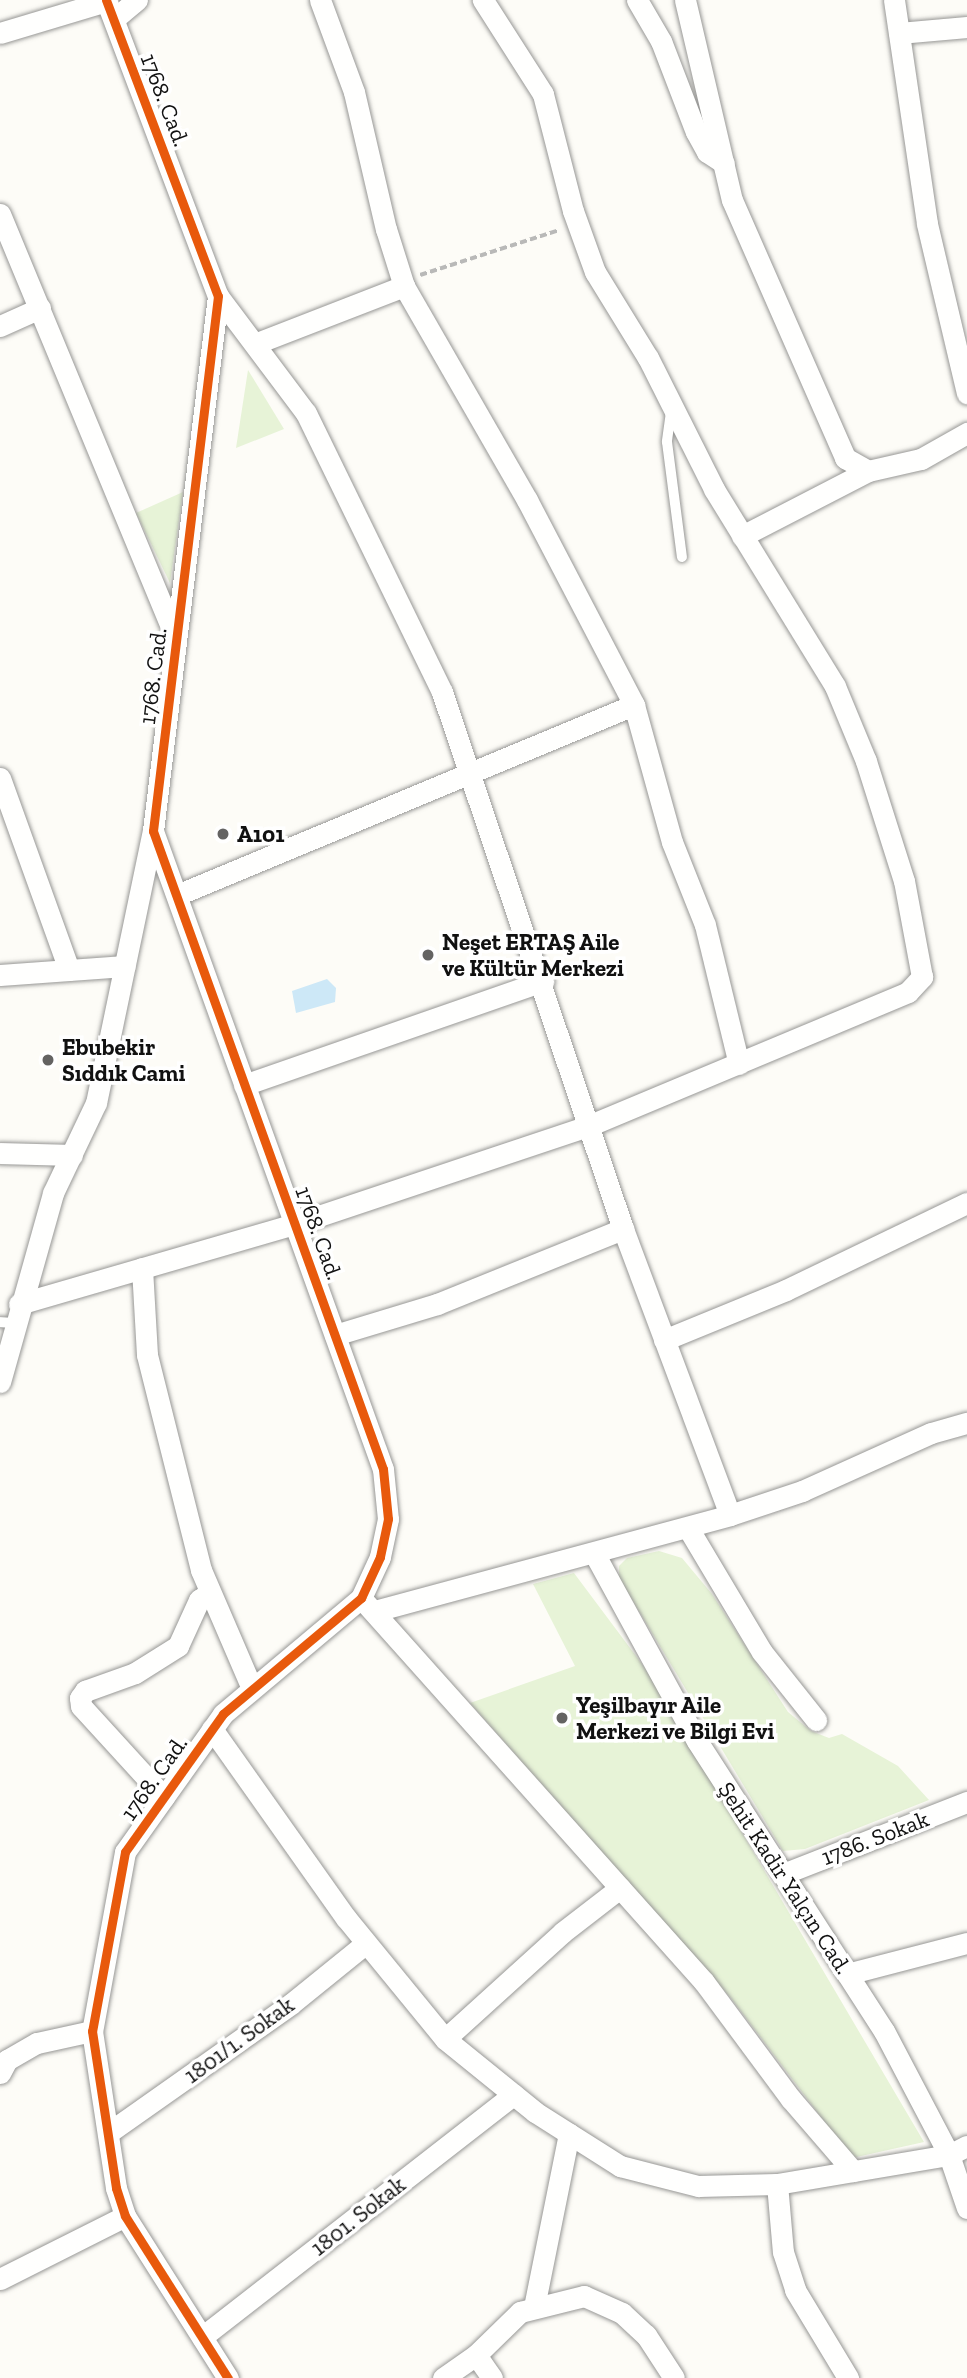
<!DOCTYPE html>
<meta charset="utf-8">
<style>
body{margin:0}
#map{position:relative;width:967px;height:2378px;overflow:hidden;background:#fdfcf7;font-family:"Zilla Slab",serif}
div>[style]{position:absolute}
.green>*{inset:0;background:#e7f3d7}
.water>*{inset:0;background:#cde8f7}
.path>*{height:3.5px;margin-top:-1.75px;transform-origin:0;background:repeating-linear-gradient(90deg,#b9b9b8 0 7px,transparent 0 10.5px)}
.roads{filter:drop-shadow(0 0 2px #979795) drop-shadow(0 0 2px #979795)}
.service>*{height:10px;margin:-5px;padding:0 5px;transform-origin:5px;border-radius:5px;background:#fffffe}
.minor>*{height:21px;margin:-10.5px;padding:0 10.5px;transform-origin:10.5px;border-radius:10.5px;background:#fffffe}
.cycleway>*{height:9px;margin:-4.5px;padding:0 4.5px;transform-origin:4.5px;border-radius:4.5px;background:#e8590c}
.dots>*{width:19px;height:19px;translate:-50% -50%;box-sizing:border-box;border:4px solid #fff;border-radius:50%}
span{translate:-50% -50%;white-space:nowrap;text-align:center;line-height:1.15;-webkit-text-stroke:7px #fff;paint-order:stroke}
.street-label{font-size:23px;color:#111}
.poi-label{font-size:23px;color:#111;font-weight:700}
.left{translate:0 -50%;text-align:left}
</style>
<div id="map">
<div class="green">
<div style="clip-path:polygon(248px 370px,284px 429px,236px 448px)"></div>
<div style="clip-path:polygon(183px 492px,170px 583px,136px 513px)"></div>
<div style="clip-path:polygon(659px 1551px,682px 1558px,712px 1594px,788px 1712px,811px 1731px,829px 1738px,842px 1734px,898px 1766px,929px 1800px,805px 1849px,783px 1851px,619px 1578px,619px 1566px,627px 1558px)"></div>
<div style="clip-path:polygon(574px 1573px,645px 1668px,924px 2142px,852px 2158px,730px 1997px,470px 1703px,575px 1666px,533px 1584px)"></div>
</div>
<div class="water">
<div style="clip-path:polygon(327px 979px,336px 988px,335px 1002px,296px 1013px,292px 991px)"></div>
</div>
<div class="path">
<div style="left:420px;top:275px;width:146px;rotate:-17.9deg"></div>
</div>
<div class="roads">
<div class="service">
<div style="left:671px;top:412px;width:30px;rotate:98deg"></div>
<div style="left:667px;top:442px;width:116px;rotate:82.6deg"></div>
<div style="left:0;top:1322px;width:15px;rotate:4deg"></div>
</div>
<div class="minor">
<div style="left:106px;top:0;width:316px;rotate:69.3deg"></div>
<div style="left:218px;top:296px;width:539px;rotate:96.93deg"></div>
<div style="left:153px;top:831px;width:678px;rotate:70.18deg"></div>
<div style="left:383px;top:1469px;width:50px;rotate:84.3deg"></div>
<div style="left:388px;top:1519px;width:39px;rotate:102deg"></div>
<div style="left:380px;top:1557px;width:45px;rotate:114.9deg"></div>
<div style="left:361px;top:1598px;width:180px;rotate:140deg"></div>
<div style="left:223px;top:1714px;width:169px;rotate:125.4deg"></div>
<div style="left:125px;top:1852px;width:182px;rotate:100.4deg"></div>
<div style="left:92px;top:2031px;width:159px;rotate:81.3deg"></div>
<div style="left:116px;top:2188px;width:29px;rotate:72deg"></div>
<div style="left:125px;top:2216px;width:192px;rotate:57.6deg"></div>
<div style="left:320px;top:0;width:98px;rotate:69.7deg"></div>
<div style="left:354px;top:92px;width:141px;rotate:76.9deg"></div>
<div style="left:386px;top:229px;width:60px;rotate:72.5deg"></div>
<div style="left:404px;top:286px;width:247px;rotate:60.1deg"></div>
<div style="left:527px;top:500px;width:231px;rotate:62.4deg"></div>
<div style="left:634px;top:705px;width:142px;rotate:74.5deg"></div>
<div style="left:672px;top:842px;width:89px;rotate:68.3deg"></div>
<div style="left:705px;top:925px;width:143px;rotate:76.3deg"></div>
<div style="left:637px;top:0;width:48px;rotate:59.7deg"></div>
<div style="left:661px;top:41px;width:97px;rotate:69deg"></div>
<div style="left:696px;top:132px;width:23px;rotate:61deg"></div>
<div style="left:707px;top:152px;width:20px;rotate:33deg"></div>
<div style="left:685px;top:0;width:205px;rotate:76.8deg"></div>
<div style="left:732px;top:200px;width:282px;rotate:66.3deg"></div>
<div style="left:845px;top:458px;width:26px;rotate:29deg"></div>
<div style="left:868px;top:471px;width:54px;rotate:-12.8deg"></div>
<div style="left:921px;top:459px;width:53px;rotate:-29.5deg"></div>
<div style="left:894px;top:0;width:226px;rotate:81.6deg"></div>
<div style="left:927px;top:224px;width:174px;rotate:76.7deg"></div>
<div style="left:114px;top:19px;width:30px;rotate:-40deg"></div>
<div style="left:0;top:33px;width:112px;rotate:-16.7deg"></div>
<div style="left:899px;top:33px;width:68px;rotate:-5deg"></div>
<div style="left:0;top:214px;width:459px;rotate:67.5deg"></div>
<div style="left:218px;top:296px;width:146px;rotate:53.1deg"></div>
<div style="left:306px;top:413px;width:310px;rotate:64deg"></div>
<div style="left:442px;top:692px;width:567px;rotate:71.37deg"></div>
<div style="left:623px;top:1229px;width:305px;rotate:69.5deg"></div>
<div style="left:0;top:326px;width:44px;rotate:-24.2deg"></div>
<div style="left:257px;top:343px;width:158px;rotate:-21.2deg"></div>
<div style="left:742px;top:536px;width:142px;rotate:-27.3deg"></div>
<div style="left:0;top:778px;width:204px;rotate:70.2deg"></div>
<div style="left:177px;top:895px;width:495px;rotate:-22.6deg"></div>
<div style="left:0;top:975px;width:125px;rotate:-4.1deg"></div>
<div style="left:244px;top:1085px;width:317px;rotate:-19.2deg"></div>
<div style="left:0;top:1153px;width:72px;rotate:1.6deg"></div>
<div style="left:142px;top:1268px;width:87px;rotate:86.7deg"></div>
<div style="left:147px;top:1355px;width:222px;rotate:75.9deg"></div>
<div style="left:201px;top:1570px;width:126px;rotate:66.7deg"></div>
<div style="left:19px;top:1304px;width:287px;rotate:-16.2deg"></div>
<div style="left:295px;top:1224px;width:309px;rotate:-18.5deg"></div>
<div style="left:588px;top:1126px;width:347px;rotate:-22.7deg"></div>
<div style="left:908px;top:992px;width:21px;rotate:-47deg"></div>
<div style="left:922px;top:977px;width:98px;rotate:-100.6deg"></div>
<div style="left:904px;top:881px;width:126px;rotate:-107.6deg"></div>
<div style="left:866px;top:761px;width:81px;rotate:-112.5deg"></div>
<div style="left:835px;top:686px;width:231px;rotate:-121.6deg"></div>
<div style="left:714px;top:489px;width:147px;rotate:-116.7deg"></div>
<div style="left:648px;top:358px;width:101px;rotate:-121.6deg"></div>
<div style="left:595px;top:272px;width:65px;rotate:-109.8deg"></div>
<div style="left:573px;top:211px;width:121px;rotate:-104.4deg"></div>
<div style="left:543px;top:94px;width:112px;rotate:-122.6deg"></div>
<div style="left:335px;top:1335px;width:107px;rotate:-16.9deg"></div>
<div style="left:437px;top:1304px;width:201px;rotate:-22deg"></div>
<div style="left:664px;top:1340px;width:132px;rotate:-22.3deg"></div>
<div style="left:786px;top:1290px;width:201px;rotate:-25.7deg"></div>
<div style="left:0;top:1382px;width:196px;rotate:-74.3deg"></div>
<div style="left:53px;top:1193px;width:100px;rotate:-64.5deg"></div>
<div style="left:96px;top:1103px;width:278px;rotate:-78.2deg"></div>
<div style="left:688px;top:1528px;width:144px;rotate:59.2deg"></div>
<div style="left:762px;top:1652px;width:87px;rotate:51.5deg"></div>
<div style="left:594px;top:1553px;width:214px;rotate:61.3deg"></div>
<div style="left:697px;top:1741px;width:345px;rotate:57.2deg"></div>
<div style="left:884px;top:2031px;width:140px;rotate:62.3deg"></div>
<div style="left:949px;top:2155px;width:56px;rotate:71.2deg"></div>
<div style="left:361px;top:1598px;width:515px;rotate:48.23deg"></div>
<div style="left:704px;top:1982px;width:146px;rotate:53.4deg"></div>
<div style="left:791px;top:2099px;width:95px;rotate:49.3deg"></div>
<div style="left:375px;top:1611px;width:368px;rotate:-15.1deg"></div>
<div style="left:730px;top:1515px;width:76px;rotate:-18.4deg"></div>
<div style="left:802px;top:1491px;width:141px;rotate:-24.2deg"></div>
<div style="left:931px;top:1433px;width:37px;rotate:-16deg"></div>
<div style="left:212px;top:1729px;width:232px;rotate:54.7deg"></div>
<div style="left:346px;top:1918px;width:156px;rotate:50.7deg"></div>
<div style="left:445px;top:2039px;width:116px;rotate:39deg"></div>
<div style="left:535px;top:2112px;width:101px;rotate:32.4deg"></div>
<div style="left:620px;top:2166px;width:81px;rotate:14.4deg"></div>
<div style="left:698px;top:2186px;width:79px;rotate:-1.5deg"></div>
<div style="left:777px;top:2184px;width:174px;rotate:-9.6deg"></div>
<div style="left:949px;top:2155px;width:20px;rotate:-27deg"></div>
<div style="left:164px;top:1797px;width:123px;rotate:-132.4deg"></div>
<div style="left:81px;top:1706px;width:8px;rotate:-97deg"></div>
<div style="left:80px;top:1698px;width:9px;rotate:-54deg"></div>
<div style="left:85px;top:1691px;width:53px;rotate:-19.8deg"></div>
<div style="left:135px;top:1673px;width:51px;rotate:-32.1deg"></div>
<div style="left:178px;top:1646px;width:51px;rotate:-65.5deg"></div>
<div style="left:199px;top:1600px;width:12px;rotate:-35deg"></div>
<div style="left:783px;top:1874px;width:198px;rotate:-21.4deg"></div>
<div style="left:847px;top:1974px;width:124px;rotate:-14.5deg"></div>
<div style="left:445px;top:2039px;width:159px;rotate:-42.2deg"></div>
<div style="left:563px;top:1932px;width:72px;rotate:-37.7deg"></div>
<div style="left:0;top:2073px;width:15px;rotate:-62deg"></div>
<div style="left:7px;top:2060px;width:34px;rotate:-30deg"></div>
<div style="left:37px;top:2043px;width:56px;rotate:-12.3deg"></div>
<div style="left:108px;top:2133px;width:225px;rotate:-35.2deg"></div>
<div style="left:292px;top:2003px;width:95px;rotate:-39deg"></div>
<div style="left:777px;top:2184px;width:68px;rotate:85deg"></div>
<div style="left:783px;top:2252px;width:40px;rotate:72deg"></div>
<div style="left:795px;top:2290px;width:103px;rotate:58.9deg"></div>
<div style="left:0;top:2279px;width:140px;rotate:-26.7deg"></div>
<div style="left:534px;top:2307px;width:177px;rotate:-78.6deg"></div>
<div style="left:202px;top:2337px;width:395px;rotate:-37.9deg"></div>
<div style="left:476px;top:2355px;width:28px;rotate:55deg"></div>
<div style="left:443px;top:2378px;width:40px;rotate:-34.9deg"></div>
<div style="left:476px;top:2355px;width:62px;rotate:-44.3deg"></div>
<div style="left:520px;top:2312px;width:66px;rotate:-14deg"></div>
<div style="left:584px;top:2296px;width:42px;rotate:24.1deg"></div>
<div style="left:622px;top:2313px;width:33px;rotate:43deg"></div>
<div style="left:646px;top:2335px;width:51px;rotate:56.9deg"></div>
</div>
</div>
<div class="cycleway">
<div style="left:106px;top:0;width:316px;rotate:69.3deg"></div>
<div style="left:218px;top:296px;width:539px;rotate:96.93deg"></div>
<div style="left:153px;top:831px;width:678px;rotate:70.18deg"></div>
<div style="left:383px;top:1469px;width:50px;rotate:84.3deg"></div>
<div style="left:388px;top:1519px;width:39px;rotate:102deg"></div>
<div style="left:380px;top:1557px;width:45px;rotate:114.9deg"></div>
<div style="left:361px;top:1598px;width:180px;rotate:140deg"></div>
<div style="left:223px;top:1714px;width:169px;rotate:125.4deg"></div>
<div style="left:125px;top:1852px;width:182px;rotate:100.4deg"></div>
<div style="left:92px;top:2031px;width:159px;rotate:81.3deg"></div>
<div style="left:116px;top:2188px;width:29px;rotate:72deg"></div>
<div style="left:125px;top:2216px;width:192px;rotate:57.6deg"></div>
</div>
<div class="dots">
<div style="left:223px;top:834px;background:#646362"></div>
<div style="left:428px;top:955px;background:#646362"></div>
<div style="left:48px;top:1060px;background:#646362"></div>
<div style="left:562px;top:1718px;background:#646362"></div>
</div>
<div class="street-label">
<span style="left:165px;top:100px;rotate:69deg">1768. Cad.</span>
<span style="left:153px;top:676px;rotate:-83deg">1768. Cad.</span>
<span style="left:319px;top:1233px;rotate:70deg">1768. Cad.</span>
<span style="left:154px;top:1778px;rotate:-55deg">1768. Cad.</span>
<span style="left:875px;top:1838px;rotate:-21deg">1786. Sokak</span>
<span style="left:785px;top:1878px;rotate:57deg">Şehit Kadir Yalçın Cad.</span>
<span style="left:239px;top:2040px;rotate:-36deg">1801/1. Sokak</span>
<span style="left:358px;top:2216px;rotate:-38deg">1801. Sokak</span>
</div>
<div class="poi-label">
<span class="left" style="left:237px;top:834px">A101</span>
<span class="left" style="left:442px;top:955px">Neşet ERTAŞ Aile<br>ve Kültür Merkezi</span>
<span class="left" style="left:62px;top:1060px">Ebubekir<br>Sıddık Cami</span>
<span class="left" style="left:576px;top:1718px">Yeşilbayır Aile<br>Merkezi ve Bilgi Evi</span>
</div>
</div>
